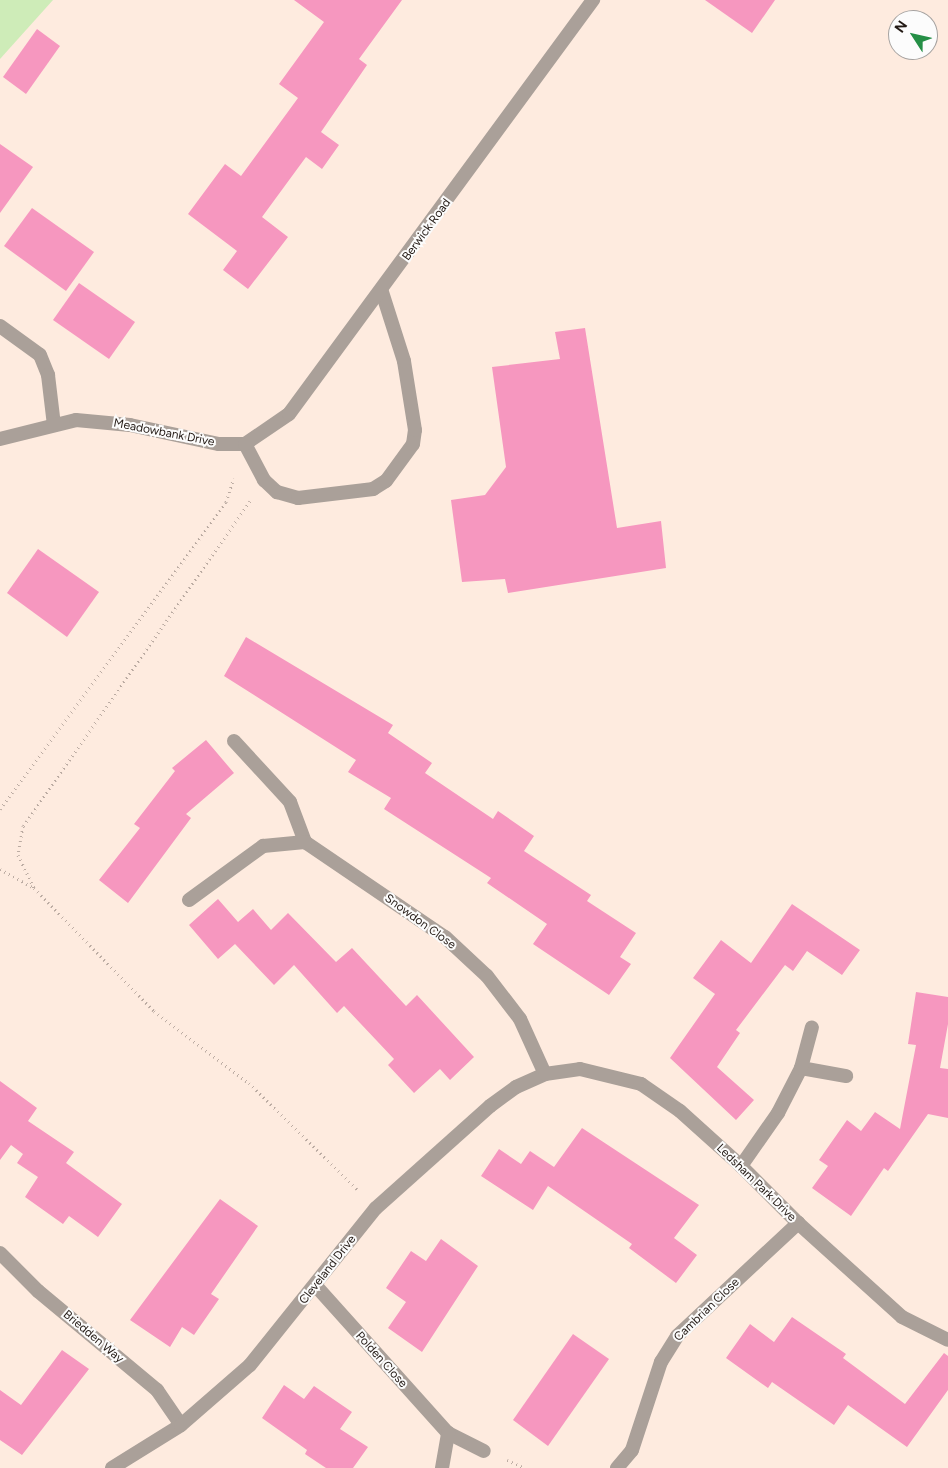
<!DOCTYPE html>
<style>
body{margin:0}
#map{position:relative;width:948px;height:1468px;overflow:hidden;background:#feebdf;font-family:Figtree,sans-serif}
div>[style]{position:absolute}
.green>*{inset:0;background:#ceecb8}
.building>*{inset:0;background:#f697bf}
.path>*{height:3px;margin-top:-1.5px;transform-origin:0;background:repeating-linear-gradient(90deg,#bbaba2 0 1px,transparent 0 5px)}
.service>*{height:14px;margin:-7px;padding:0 7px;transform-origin:7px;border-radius:7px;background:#aaa099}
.minor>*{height:14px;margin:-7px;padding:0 7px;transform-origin:7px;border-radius:7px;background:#aaa099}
span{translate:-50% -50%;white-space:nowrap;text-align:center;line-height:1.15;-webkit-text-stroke:4px #fcfcfc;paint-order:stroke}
.street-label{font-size:12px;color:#231a15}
.north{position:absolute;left:888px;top:10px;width:50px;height:50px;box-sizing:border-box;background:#fcfcfc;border:1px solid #a5a2a0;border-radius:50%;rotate:305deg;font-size:14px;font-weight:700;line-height:20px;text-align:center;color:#231a15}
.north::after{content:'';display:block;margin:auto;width:18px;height:22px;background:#258f46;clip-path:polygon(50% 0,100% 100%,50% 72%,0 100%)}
</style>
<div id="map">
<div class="green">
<div style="clip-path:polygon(0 0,53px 0,0 59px)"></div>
</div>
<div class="building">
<div style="clip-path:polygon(294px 0,402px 0,359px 59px,367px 65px,321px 132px,339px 145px,322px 169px,306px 157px,262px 217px,288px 237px,248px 289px,223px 270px,237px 251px,188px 214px,225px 164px,241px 176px,298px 98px,279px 84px,324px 22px)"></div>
<div style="clip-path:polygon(705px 0,775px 0,752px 33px)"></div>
<div style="clip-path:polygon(37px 29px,60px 46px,26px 94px,3px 77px)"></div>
<div style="clip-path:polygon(0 144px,33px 167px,0 213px)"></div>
<div style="clip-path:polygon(32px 208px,94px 252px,66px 291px,4px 246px)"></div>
<div style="clip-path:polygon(79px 283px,135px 322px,109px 359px,53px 320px)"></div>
<div style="clip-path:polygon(585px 328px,617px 528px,661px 521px,666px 568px,508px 593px,505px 579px,462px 582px,451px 500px,485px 495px,506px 467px,492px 367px,560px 359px,555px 332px)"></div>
<div style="clip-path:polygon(38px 549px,99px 592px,67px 637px,7px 593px)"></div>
<div style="clip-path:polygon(246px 637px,393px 725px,388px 733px,432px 763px,425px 773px,493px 819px,498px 811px,534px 836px,524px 851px,591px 895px,587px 901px,636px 933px,620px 957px,631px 964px,609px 995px,533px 944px,547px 924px,487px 883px,491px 878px,384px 809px,391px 798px,348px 772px,356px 760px,224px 676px)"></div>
<div style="clip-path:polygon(206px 740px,234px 773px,186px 814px,191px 818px,128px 903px,99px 880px,140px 828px,134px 824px,175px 771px,172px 768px)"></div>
<div style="clip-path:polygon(218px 899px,238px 922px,253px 909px,271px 930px,288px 913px,336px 962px,352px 948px,406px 1006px,417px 995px,474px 1057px,450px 1080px,440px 1069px,414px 1093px,388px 1065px,394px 1059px,344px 1006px,337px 1013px,294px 965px,274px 985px,235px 944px,218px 959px,189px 925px)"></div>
<div style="clip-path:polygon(792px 904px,860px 950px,842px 975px,807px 951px,793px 971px,785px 965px,736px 1030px,740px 1033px,717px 1067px,754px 1100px,736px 1120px,670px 1058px,715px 994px,693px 978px,721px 940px,751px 963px)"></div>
<div style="clip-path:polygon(916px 992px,948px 997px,948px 1024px,940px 1068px,948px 1069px,948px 1118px,928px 1114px,888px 1171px,884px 1168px,851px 1216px,812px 1188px,828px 1166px,819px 1160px,847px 1120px,861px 1131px,875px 1112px,900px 1129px,916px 1045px,908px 1044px)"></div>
<div style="clip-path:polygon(0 1081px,37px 1108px,28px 1121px,74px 1152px,66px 1163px,122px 1204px,98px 1237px,69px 1216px,63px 1224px,25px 1197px,38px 1177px,17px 1163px,23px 1154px,11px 1145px,0 1160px)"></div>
<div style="clip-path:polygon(582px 1128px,699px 1205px,674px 1238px,697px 1255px,676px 1283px,629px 1248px,632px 1244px,548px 1186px,533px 1210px,481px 1176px,499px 1149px,521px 1164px,530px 1151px,554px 1167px)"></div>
<div style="clip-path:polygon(220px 1199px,258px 1226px,211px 1294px,219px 1299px,194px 1335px,182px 1327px,170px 1347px,130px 1320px)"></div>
<div style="clip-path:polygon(441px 1239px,478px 1266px,422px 1352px,388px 1328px,406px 1302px,386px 1288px,411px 1251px,426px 1261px)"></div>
<div style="clip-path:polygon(792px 1317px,846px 1354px,843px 1358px,905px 1404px,944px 1353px,948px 1356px,948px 1390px,907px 1447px,848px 1405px,834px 1425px,772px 1382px,768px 1388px,726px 1358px,750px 1324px,774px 1342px)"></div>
<div style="clip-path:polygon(573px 1334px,609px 1359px,548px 1446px,513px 1420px)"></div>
<div style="clip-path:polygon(62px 1350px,89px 1369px,22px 1455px,0 1440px,0 1390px,21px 1405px)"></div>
<div style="clip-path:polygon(284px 1385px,304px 1399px,314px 1386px,352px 1412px,340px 1429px,368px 1447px,353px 1468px,326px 1468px,305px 1454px,307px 1450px,262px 1418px)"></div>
</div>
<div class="path">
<div style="left:250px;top:501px;width:396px;rotate:124.9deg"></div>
<div style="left:23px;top:826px;width:29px;rotate:100deg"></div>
<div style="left:18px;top:855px;width:37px;rotate:64deg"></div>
<div style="left:34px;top:888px;width:172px;rotate:45.7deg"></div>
<div style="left:154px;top:1011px;width:119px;rotate:37.2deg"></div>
<div style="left:249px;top:1083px;width:153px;rotate:44.5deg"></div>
<div style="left:0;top:809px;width:381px;rotate:-53.6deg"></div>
<div style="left:226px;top:502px;width:25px;rotate:-72deg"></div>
<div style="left:0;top:869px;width:37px;rotate:29deg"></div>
<div style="left:507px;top:1460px;width:20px;rotate:24deg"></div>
</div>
<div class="service">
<div style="left:245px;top:444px;width:41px;rotate:62.2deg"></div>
<div style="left:264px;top:480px;width:18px;rotate:43deg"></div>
<div style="left:277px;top:492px;width:22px;rotate:16deg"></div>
<div style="left:298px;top:498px;width:76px;rotate:-6.8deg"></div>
<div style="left:373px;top:489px;width:15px;rotate:-32deg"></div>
<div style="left:386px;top:481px;width:46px;rotate:-53.9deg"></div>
<div style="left:413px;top:444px;width:14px;rotate:-82deg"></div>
<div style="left:415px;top:430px;width:70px;rotate:-99.1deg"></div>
<div style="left:404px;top:361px;width:72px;rotate:-107.7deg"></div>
<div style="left:234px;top:741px;width:83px;rotate:47.4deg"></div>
<div style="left:189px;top:900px;width:92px;rotate:-36.1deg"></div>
</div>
<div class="minor">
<div style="left:0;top:326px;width:49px;rotate:35.9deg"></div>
<div style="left:40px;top:355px;width:22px;rotate:68deg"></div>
<div style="left:48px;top:375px;width:50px;rotate:83.2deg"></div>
<div style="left:0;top:439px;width:78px;rotate:-14deg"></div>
<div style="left:76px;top:420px;width:54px;rotate:5.3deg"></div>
<div style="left:130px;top:425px;width:91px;rotate:12.1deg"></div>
<div style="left:219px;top:444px;width:26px"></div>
<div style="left:245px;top:444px;width:53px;rotate:-34.3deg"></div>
<div style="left:289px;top:414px;width:514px;rotate:-53.71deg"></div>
<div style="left:290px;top:802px;width:43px;rotate:69.4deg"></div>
<div style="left:305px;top:842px;width:169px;rotate:34.2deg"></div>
<div style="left:445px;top:937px;width:57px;rotate:42.9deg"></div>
<div style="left:487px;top:976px;width:54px;rotate:52.5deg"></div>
<div style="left:520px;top:1019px;width:60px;rotate:65.6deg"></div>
<div style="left:263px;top:846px;width:42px;rotate:-5.4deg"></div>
<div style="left:801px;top:1068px;width:46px;rotate:10.1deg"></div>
<div style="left:741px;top:1166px;width:65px;rotate:-55.1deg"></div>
<div style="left:778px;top:1113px;width:51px;rotate:-62.9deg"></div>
<div style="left:801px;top:1068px;width:42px;rotate:-75deg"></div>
<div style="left:0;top:1253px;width:54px;rotate:45deg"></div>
<div style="left:38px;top:1291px;width:155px;rotate:39.8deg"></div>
<div style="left:157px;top:1390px;width:42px;rotate:55.6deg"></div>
<div style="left:316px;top:1286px;width:198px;rotate:48.1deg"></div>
<div style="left:448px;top:1433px;width:40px;rotate:26.6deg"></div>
<div style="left:112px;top:1468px;width:81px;rotate:-31.9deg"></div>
<div style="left:181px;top:1425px;width:91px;rotate:-41deg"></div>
<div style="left:250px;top:1365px;width:201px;rotate:-51.3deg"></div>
<div style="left:376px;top:1208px;width:153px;rotate:-41.8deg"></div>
<div style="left:490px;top:1106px;width:32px;rotate:-36deg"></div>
<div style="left:516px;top:1087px;width:32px;rotate:-24deg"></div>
<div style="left:545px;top:1074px;width:35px;rotate:-8deg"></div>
<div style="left:580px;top:1069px;width:63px;rotate:13.8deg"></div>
<div style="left:641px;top:1084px;width:47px;rotate:34.7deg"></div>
<div style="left:680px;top:1111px;width:82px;rotate:42deg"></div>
<div style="left:741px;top:1166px;width:81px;rotate:45deg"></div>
<div style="left:798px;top:1223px;width:140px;rotate:42.1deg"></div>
<div style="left:902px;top:1317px;width:51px;rotate:26.6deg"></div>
<div style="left:442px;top:1468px;width:36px;rotate:-80deg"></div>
<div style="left:617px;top:1468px;width:23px;rotate:-50deg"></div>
<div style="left:632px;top:1450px;width:93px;rotate:-71.8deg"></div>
<div style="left:661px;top:1362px;width:31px;rotate:-58deg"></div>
<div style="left:677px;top:1336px;width:166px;rotate:-43deg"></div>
</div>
<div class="street-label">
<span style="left:427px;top:230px;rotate:-54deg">Berwick Road</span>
<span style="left:164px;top:433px;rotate:11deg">Meadowbank Drive</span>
<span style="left:420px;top:922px;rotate:36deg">Snowdon Close</span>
<span style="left:756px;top:1183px;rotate:44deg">Ledsham Park Drive</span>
<span style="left:328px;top:1270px;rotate:-52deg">Cleveland Drive</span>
<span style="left:707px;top:1310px;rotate:-44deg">Cambrian Close</span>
<span style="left:93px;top:1337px;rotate:40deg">Briedden Way</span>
<span style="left:381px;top:1360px;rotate:48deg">Polden Close</span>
</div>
<div class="north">N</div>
</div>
